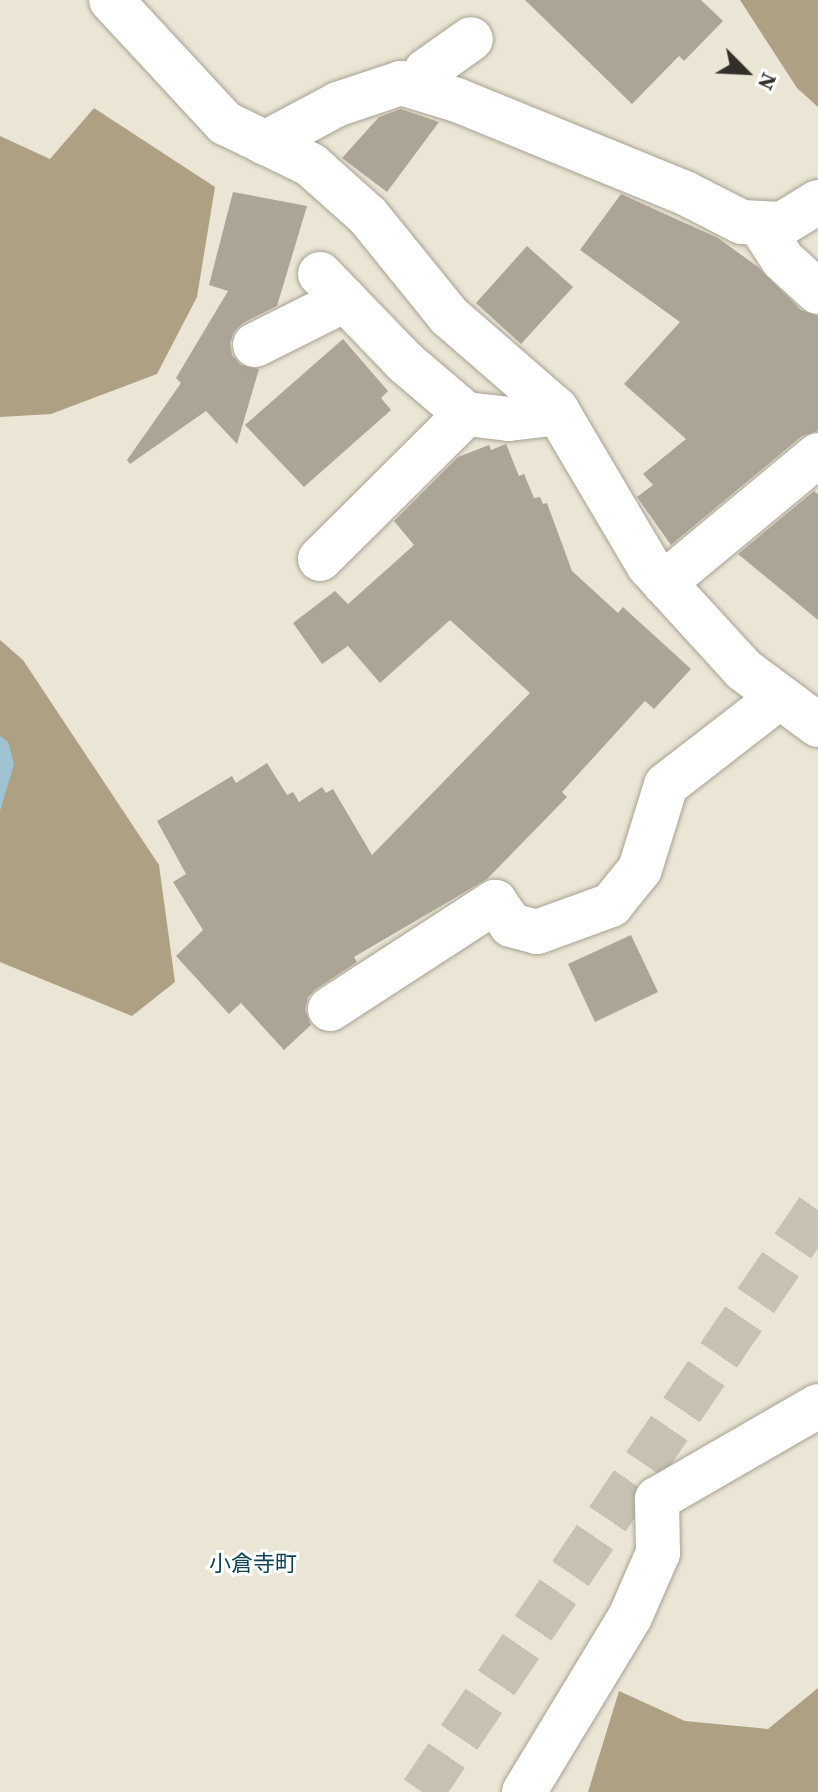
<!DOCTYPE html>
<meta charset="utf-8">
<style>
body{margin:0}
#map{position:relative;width:818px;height:1792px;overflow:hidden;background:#ebe5d5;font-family:"Source Serif 4","Noto Sans JP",serif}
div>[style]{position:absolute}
.forest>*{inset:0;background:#aea183}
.water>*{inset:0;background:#9fc3d3}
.building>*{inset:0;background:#aca597}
.highway-tunnel>*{height:44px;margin-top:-22px;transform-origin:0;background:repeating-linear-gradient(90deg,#c6c1b3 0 44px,transparent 0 66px)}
.roads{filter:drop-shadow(0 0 2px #a7a192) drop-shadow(0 0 2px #a7a192)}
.minor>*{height:44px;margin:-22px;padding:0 22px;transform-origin:22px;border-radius:22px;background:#fff}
span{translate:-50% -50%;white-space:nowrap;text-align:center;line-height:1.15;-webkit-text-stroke:6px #fff;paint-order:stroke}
.neighbourhood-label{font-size:22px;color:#104355}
.north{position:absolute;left:706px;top:32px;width:80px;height:80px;-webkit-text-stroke:6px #fff;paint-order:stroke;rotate:114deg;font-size:22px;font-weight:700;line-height:32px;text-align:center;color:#33302a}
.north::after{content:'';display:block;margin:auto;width:28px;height:36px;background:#33302a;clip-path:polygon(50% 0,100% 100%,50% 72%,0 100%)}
</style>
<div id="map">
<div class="forest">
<div style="clip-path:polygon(740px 0,818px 0,818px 107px,797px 88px)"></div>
<div style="clip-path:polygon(94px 108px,215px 187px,197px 297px,157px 374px,51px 414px,0 417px,0 136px,50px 159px)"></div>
<div style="clip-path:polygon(0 640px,23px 660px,159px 865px,175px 982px,132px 1016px,0 962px)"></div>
<div style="clip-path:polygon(818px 1688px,818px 1792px,588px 1792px,619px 1691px,685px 1721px,768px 1729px)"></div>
</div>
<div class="water">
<div style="clip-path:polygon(0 736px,8px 742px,14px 764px,0 811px)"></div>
</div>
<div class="building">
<div style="clip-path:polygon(525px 0,701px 0,723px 21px,684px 61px,679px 56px,632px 104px)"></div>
<div style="clip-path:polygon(401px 109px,439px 122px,387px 192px,342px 158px,379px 117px)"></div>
<div style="clip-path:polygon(233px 192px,307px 206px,277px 306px,243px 323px,234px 332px,230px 343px,232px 355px,241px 365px,259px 369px,237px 444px,206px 411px,130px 464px,127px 460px,181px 383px,176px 378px,228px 291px,209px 285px)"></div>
<div style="clip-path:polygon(621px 194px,718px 238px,758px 267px,801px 310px,818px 316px,818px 431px,802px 436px,671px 545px,637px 497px,653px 485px,643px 474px,686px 439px,624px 384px,680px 322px,580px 250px)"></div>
<div style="clip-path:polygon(527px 246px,573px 287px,521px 344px,476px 303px)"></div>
<div style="clip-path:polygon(343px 339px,388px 391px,381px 398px,391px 410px,304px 487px,245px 425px)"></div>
<div style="clip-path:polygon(506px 444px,519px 476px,524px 474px,534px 498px,540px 497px,543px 504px,547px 503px,572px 571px,618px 613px,623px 607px,691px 669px,654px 709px,645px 701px,562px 792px,567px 797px,487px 879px,354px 957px,357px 962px,316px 989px,308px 997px,305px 1010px,311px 1025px,284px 1050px,241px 1003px,229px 1014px,176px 956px,203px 930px,173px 882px,186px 874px,157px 821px,232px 776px,236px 783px,267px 763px,287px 795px,293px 792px,299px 802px,322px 787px,326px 793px,333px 789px,372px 855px,530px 693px,450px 620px,380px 683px,348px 646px,322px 664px,293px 623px,335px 591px,348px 604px,414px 545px,394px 521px,458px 457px,489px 445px,491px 450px)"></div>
<div style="clip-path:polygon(814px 491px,818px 494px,818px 620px,738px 554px)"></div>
<div style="clip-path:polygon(631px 935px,658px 992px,595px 1022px,568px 964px)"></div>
</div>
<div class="highway-tunnel">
<div style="left:422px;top:1792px;width:705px;rotate:-55.81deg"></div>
</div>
<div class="roads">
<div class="minor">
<div style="left:111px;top:0;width:168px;rotate:47.2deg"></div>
<div style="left:225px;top:123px;width:96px;rotate:26deg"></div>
<div style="left:311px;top:165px;width:76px;rotate:41.8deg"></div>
<div style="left:368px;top:216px;width:129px;rotate:51deg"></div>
<div style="left:449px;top:316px;width:142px;rotate:41deg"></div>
<div style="left:556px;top:409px;width:182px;rotate:59.4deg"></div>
<div style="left:649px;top:566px;width:141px;rotate:47.6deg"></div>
<div style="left:744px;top:670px;width:92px;rotate:36.6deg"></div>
<div style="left:416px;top:87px;width:19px;rotate:-58deg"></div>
<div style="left:426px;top:71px;width:55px;rotate:-35.4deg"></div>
<div style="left:265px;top:143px;width:83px;rotate:-28.1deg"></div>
<div style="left:338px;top:104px;width:66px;rotate:-18.4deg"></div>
<div style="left:401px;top:83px;width:59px;rotate:16.9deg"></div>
<div style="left:457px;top:100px;width:246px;rotate:22.2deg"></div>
<div style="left:685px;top:193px;width:64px;rotate:27deg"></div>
<div style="left:742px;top:222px;width:40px;rotate:2.9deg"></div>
<div style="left:782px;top:224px;width:42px;rotate:-31.4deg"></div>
<div style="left:759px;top:223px;width:44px;rotate:57deg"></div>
<div style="left:783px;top:260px;width:47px;rotate:42.4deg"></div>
<div style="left:320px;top:274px;width:124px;rotate:46deg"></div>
<div style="left:406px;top:363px;width:79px;rotate:40.4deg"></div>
<div style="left:466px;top:414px;width:43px;rotate:6.6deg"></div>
<div style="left:509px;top:419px;width:50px;rotate:-6.8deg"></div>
<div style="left:255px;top:345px;width:101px;rotate:-26.6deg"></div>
<div style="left:320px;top:559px;width:206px;rotate:-44.8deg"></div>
<div style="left:664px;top:583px;width:200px;rotate:-39.7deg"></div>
<div style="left:330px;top:1009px;width:197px;rotate:-33deg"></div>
<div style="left:495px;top:902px;width:28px;rotate:55deg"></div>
<div style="left:511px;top:925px;width:27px;rotate:15deg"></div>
<div style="left:537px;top:932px;width:79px;rotate:-20deg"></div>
<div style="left:611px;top:905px;width:46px;rotate:-51.1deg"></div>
<div style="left:640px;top:869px;width:88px;rotate:-72.8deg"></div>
<div style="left:666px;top:785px;width:144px;rotate:-37.7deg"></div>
<div style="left:524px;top:1792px;width:205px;rotate:-58.8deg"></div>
<div style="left:630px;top:1617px;width:70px;rotate:-66.4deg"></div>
<div style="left:658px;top:1553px;width:54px;rotate:-91.1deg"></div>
<div style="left:657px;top:1499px;width:186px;rotate:-30deg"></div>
</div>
</div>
<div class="neighbourhood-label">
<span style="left:253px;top:1564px">小倉寺町</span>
</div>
<div class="north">N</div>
</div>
